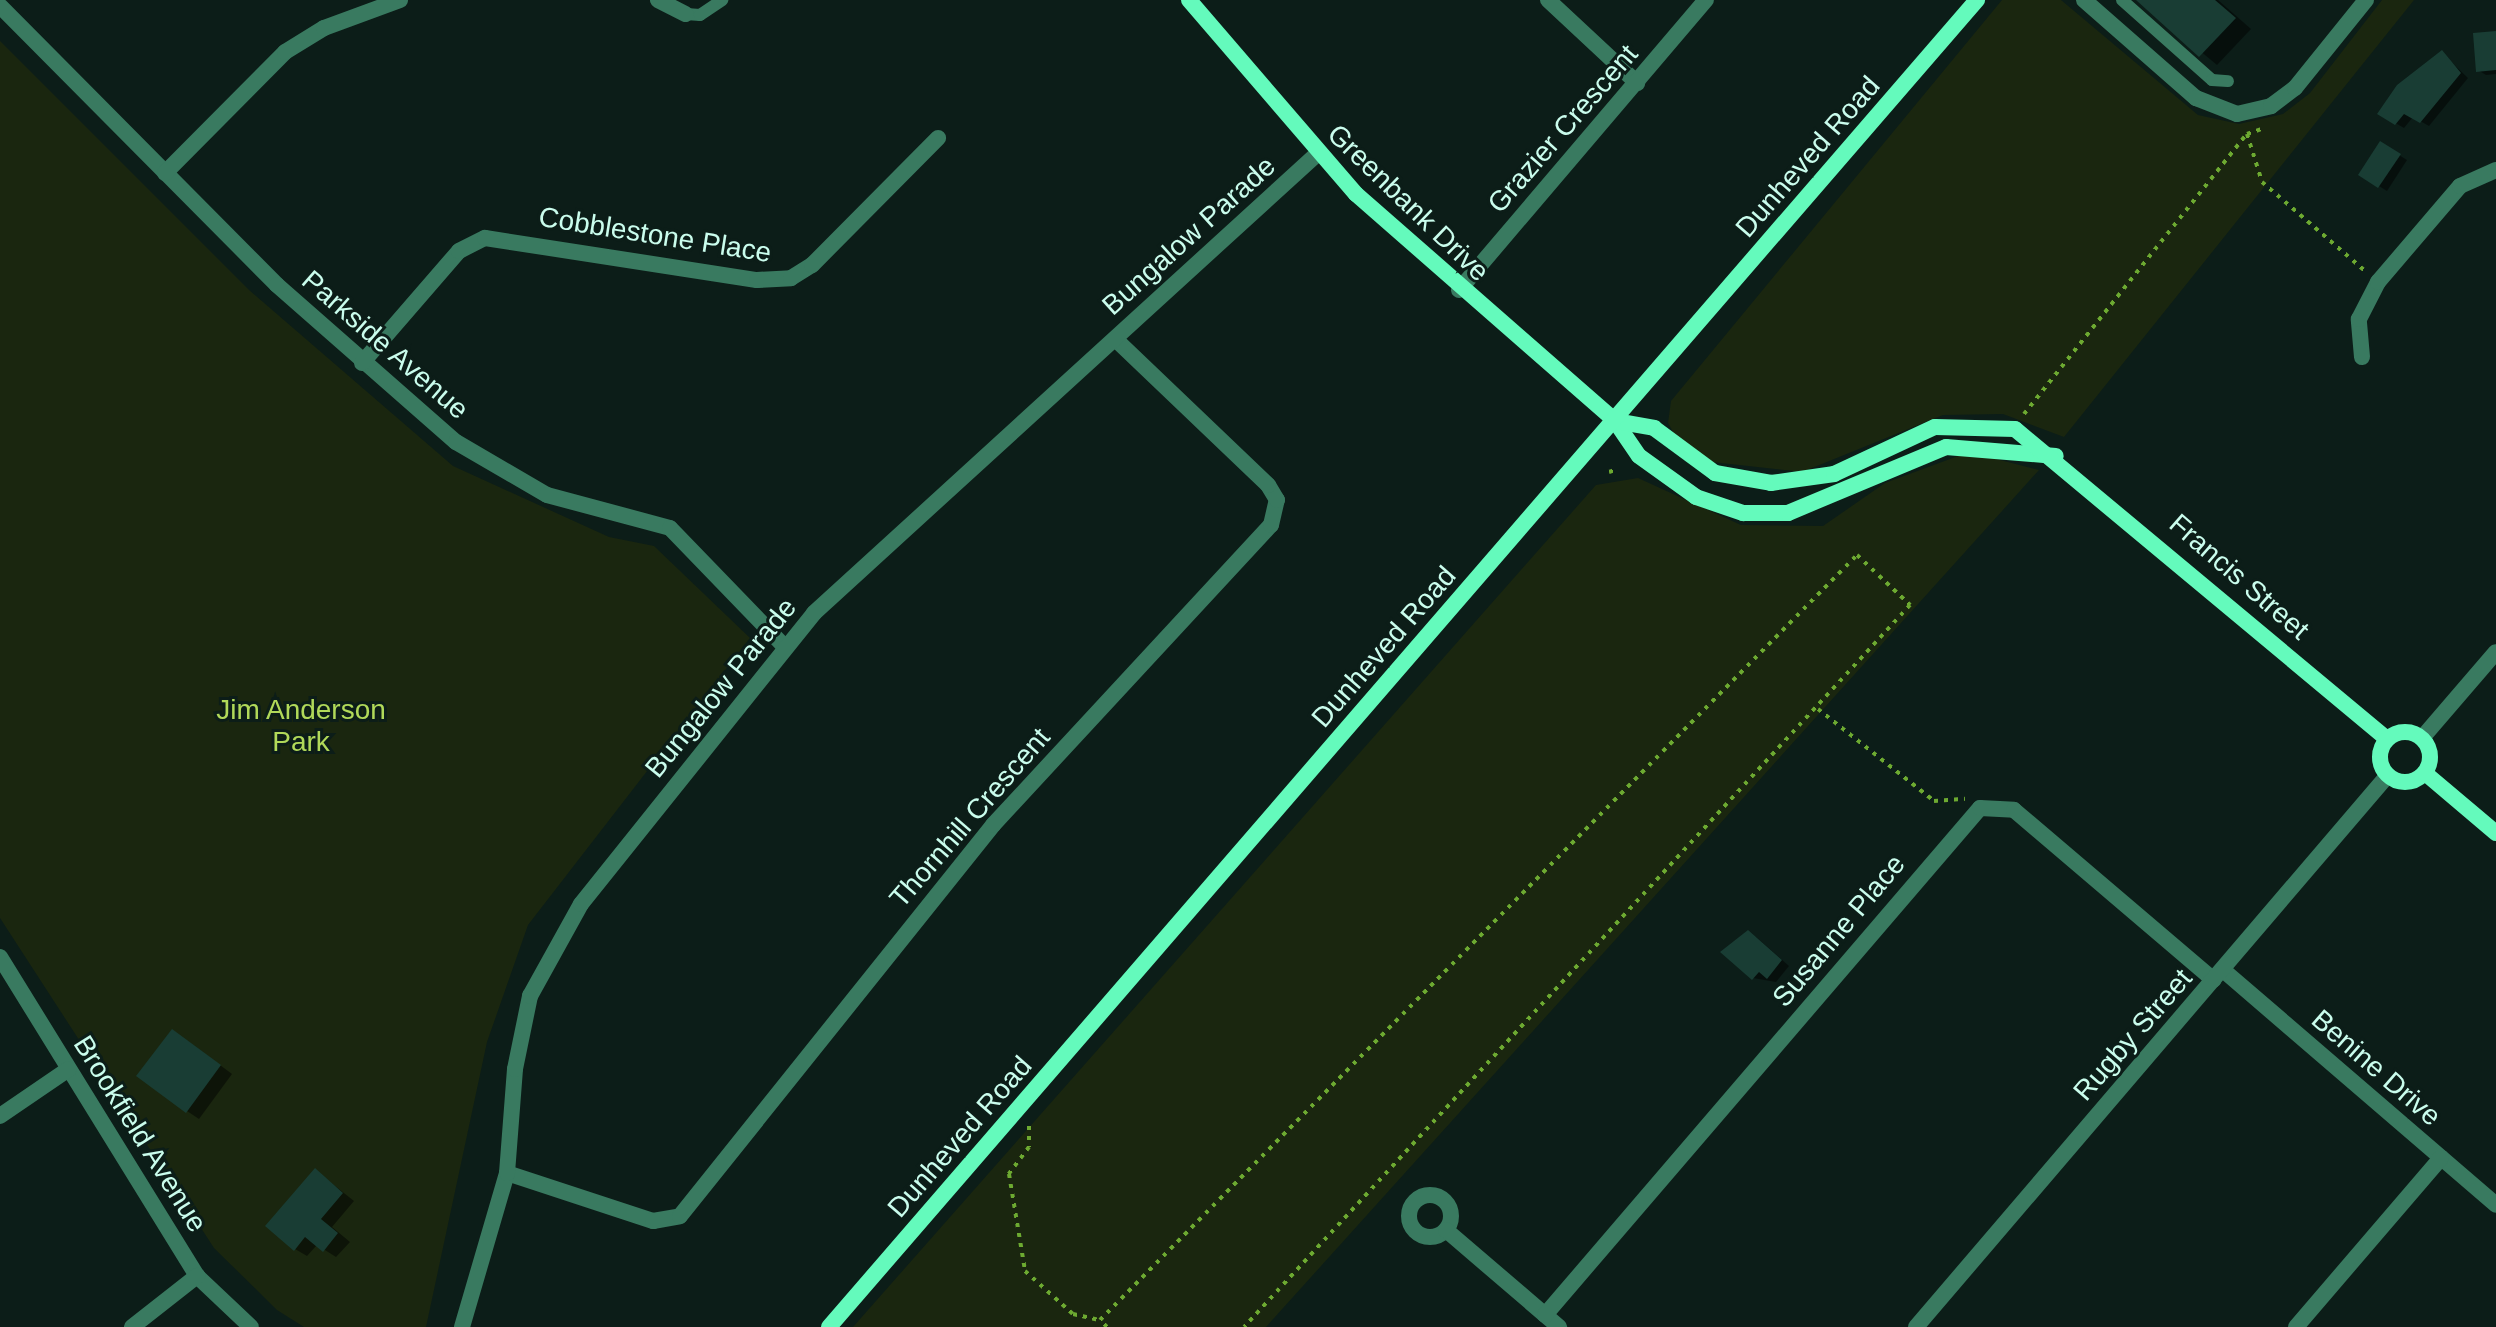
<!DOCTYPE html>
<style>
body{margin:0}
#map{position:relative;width:2496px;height:1327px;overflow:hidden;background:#0c1d18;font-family:Helvetica,sans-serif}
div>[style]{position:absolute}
.green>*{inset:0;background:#1a260f}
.shadow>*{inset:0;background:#0007}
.building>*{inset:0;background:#193d34}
.path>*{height:4px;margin-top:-2px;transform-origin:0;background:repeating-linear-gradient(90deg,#6daa31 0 4px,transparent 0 10px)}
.lane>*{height:12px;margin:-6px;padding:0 6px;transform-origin:6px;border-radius:6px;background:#397a60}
.street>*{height:16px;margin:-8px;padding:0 8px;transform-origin:8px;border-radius:8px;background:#397a60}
.street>.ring{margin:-8px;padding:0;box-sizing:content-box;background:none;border:16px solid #397a60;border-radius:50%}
.secondary>*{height:16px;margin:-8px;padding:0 8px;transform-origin:8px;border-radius:8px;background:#64fabc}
.secondary>.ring{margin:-8px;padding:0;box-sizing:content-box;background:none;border:16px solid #64fabc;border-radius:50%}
span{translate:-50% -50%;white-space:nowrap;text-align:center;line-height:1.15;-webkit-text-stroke:6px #0c1d18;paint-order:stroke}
.street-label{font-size:28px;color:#cafded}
.park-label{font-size:28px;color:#b1d959}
</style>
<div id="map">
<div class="green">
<div style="clip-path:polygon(2002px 0,2061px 0,2198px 115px,2239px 124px,2283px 114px,2310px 93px,2382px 0,2414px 0,2064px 437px,2003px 414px,1943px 415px,1802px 472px,1712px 462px,1677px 439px,1668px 423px,1671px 401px)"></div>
<div style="clip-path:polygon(0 41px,249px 290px,453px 466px,609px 537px,654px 546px,750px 638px,528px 925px,487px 1042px,426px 1327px,304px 1327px,277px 1310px,214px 1248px,0 918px)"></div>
<div style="clip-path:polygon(1969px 452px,2039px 470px,1266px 1327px,853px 1327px,1596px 485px,1638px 478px,1741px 525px,1823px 526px,1885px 483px)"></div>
</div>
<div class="shadow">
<div style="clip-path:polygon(2139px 0,2218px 0,2251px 29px,2217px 65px)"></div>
<div style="clip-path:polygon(2496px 33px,2496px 74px,2486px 75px,2478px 70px)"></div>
<div style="clip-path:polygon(2442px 53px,2468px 78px,2429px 126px,2413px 117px,2404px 128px,2380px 114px)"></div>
<div style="clip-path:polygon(2381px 144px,2407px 160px,2387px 191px,2379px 186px)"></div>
<div style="clip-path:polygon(1756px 937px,1789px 966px,1776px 982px,1753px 978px)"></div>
<div style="clip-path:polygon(185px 1039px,232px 1074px,199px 1119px,187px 1111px)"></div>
<div style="clip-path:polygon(315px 1170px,354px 1201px,332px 1227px,350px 1242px,336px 1257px,317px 1245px,307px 1256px,295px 1249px)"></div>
</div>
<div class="building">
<div style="clip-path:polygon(2136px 0,2215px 0,2236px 18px,2199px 57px)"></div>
<div style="clip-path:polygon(2496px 31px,2496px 70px,2476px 72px,2473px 33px)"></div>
<div style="clip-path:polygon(2442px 50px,2461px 73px,2420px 123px,2404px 114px,2395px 125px,2377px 114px,2397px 85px)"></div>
<div style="clip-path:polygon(2380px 141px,2401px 154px,2378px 188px,2358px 175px)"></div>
<div style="clip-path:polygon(1748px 930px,1782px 960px,1767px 979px,1759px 972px,1752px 980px,1720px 952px)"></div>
<div style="clip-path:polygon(172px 1029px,221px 1065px,186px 1113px,136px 1076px)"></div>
<div style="clip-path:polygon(315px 1168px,343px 1193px,321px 1219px,338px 1233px,323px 1252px,305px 1237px,294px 1251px,265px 1226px)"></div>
</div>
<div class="path">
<div style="left:2247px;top:134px;width:50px;rotate:72.6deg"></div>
<div style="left:2262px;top:182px;width:136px;rotate:40.8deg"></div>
<div style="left:2024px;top:414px;width:358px;rotate:-51.5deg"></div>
<div style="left:2247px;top:134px;width:18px;rotate:-19deg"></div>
<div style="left:1609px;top:472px;width:9px;rotate:-18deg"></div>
<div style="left:1818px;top:709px;width:148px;rotate:38.4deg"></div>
<div style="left:1934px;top:801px;width:31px;rotate:-4deg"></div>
<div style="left:1029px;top:1126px;width:21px;rotate:90deg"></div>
<div style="left:1029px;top:1147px;width:34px;rotate:127deg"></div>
<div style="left:1009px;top:1174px;width:98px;rotate:80.6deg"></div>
<div style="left:1025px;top:1271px;width:64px;rotate:41.9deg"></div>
<div style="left:1073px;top:1314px;width:28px;rotate:13deg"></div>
<div style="left:1107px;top:1327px;width:10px;rotate:-135deg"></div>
<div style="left:1100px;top:1320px;width:1076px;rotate:-45.3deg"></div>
<div style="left:1857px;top:555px;width:73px;rotate:43.3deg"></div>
<div style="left:1910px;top:605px;width:982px;rotate:132.69deg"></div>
</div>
<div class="lane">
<div style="left:2122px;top:0;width:120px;rotate:41.6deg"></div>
<div style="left:2212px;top:80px;width:16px;rotate:4deg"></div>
<div style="left:686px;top:14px;width:14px;rotate:4deg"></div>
<div style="left:700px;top:15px;width:27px;rotate:-34deg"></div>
</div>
<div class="street">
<div style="left:658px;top:0;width:31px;rotate:27deg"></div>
<div style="left:1548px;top:0;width:122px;rotate:43deg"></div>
<div style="left:2084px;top:0;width:149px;rotate:41.2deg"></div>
<div style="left:2196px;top:98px;width:44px;rotate:21.3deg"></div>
<div style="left:2237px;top:114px;width:35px;rotate:-13deg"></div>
<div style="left:2271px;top:106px;width:30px;rotate:-37deg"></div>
<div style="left:2295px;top:88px;width:113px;rotate:-51.1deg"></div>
<div style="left:0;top:6px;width:393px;rotate:45.2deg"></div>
<div style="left:277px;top:285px;width:238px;rotate:41.3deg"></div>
<div style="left:456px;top:442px;width:105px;rotate:30.2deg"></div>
<div style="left:547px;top:495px;width:127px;rotate:15deg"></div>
<div style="left:670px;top:528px;width:163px;rotate:46deg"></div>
<div style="left:165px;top:173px;width:170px;rotate:-45.2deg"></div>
<div style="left:285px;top:52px;width:46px;rotate:-31.6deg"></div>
<div style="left:324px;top:28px;width:81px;rotate:-20.2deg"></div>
<div style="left:1459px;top:290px;width:381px;rotate:-49.6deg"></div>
<div style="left:2362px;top:357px;width:38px;rotate:-95deg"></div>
<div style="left:2359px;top:319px;width:42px;rotate:-62.8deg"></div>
<div style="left:2378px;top:282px;width:126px;rotate:-49.5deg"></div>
<div style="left:2460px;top:186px;width:39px;rotate:-24deg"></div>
<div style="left:362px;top:363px;width:148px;rotate:-49.1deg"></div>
<div style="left:459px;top:251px;width:29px;rotate:-27deg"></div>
<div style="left:485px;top:238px;width:275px;rotate:8.8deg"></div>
<div style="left:757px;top:280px;width:34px;rotate:-3deg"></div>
<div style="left:791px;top:278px;width:25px;rotate:-32deg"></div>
<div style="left:812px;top:265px;width:179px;rotate:-45.2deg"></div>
<div style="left:2422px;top:738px;width:113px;rotate:-49.3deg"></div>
<div style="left:0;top:957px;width:375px;rotate:58.3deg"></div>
<div style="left:197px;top:1276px;width:74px;rotate:43.4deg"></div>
<div style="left:2223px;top:970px;width:360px;rotate:40.7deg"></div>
<div style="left:0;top:1116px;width:83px;rotate:-34.3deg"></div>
<div style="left:507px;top:1173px;width:154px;rotate:18.2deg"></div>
<div style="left:653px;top:1221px;width:27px;rotate:-10deg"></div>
<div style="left:680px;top:1216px;width:501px;rotate:-51.32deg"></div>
<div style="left:993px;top:825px;width:409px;rotate:-47.2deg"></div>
<div style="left:1271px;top:525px;width:26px;rotate:-77deg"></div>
<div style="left:1277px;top:500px;width:17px;rotate:-121deg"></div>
<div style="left:1268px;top:485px;width:211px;rotate:-136.3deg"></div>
<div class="ring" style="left:1409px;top:1195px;width:26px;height:26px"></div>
<div style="left:1446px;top:1230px;width:149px;rotate:40.6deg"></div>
<div style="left:1545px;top:1315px;width:668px;rotate:-49.37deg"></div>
<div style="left:1980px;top:808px;width:34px;rotate:3deg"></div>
<div style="left:2014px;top:810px;width:262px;rotate:40.4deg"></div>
<div style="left:132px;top:1327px;width:83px;rotate:-38.1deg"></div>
<div style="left:462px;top:1327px;width:160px;rotate:-73.7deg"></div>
<div style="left:507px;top:1173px;width:104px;rotate:-85.6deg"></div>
<div style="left:515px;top:1069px;width:75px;rotate:-78.4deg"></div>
<div style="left:530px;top:996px;width:105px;rotate:-61deg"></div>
<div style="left:581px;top:904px;width:373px;rotate:-51.3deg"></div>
<div style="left:814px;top:613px;width:681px;rotate:-42.38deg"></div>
<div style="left:1916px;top:1327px;width:726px;rotate:-49.47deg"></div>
<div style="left:2296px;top:1327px;width:223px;rotate:-49.4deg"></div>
</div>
<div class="secondary">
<div style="left:1189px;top:0;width:256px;rotate:49.3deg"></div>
<div style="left:1356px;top:194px;width:344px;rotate:41.2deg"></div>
<div style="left:1615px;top:421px;width:42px;rotate:55.6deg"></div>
<div style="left:1639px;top:456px;width:70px;rotate:35.7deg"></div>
<div style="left:1696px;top:497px;width:50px;rotate:18.8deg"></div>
<div style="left:1743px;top:513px;width:45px"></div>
<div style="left:1788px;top:513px;width:171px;rotate:-22.7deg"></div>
<div style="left:1946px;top:447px;width:110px;rotate:4.7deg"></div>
<div style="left:1615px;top:421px;width:40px;rotate:10deg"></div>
<div style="left:1654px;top:428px;width:76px;rotate:36.4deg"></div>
<div style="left:1715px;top:473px;width:57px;rotate:10.1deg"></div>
<div style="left:1771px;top:483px;width:64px;rotate:-8.1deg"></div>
<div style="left:1834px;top:474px;width:111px;rotate:-25deg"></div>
<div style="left:1935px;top:427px;width:80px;rotate:1.4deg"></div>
<div style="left:2015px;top:429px;width:484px;rotate:39.8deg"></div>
<div class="ring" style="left:2380px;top:732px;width:34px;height:34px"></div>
<div style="left:2425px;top:773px;width:93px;rotate:40.2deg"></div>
<div style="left:829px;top:1327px;width:1755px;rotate:-49.14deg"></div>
</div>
<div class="street-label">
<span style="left:1563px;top:129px;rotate:-49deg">Grazier Crescent</span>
<span style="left:1808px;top:157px;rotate:-49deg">Dunheved Road</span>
<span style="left:1408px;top:203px;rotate:44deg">Greenbank Drive</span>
<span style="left:655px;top:235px;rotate:9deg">Cobblestone Place</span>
<span style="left:1189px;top:236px;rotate:-42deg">Bungalow Parade</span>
<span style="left:385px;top:345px;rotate:41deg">Parkside Avenue</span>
<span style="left:2239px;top:577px;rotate:41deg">Francis Street</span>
<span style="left:1384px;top:647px;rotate:-49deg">Dunheved Road</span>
<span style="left:721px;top:688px;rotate:-51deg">Bungalow Parade</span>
<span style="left:970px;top:818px;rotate:-49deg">Thornhill Crescent</span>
<span style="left:1839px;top:931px;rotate:-50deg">Susanne Place</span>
<span style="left:2133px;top:1035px;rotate:-49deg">Rugby Street</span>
<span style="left:2376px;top:1068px;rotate:41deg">Benine Drive</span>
<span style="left:140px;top:1134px;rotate:58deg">Brookfield Avenue</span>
<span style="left:960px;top:1137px;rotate:-49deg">Dunheved Road</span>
</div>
<div class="park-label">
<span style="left:301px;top:726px">Jim Anderson<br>Park</span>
</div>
</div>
